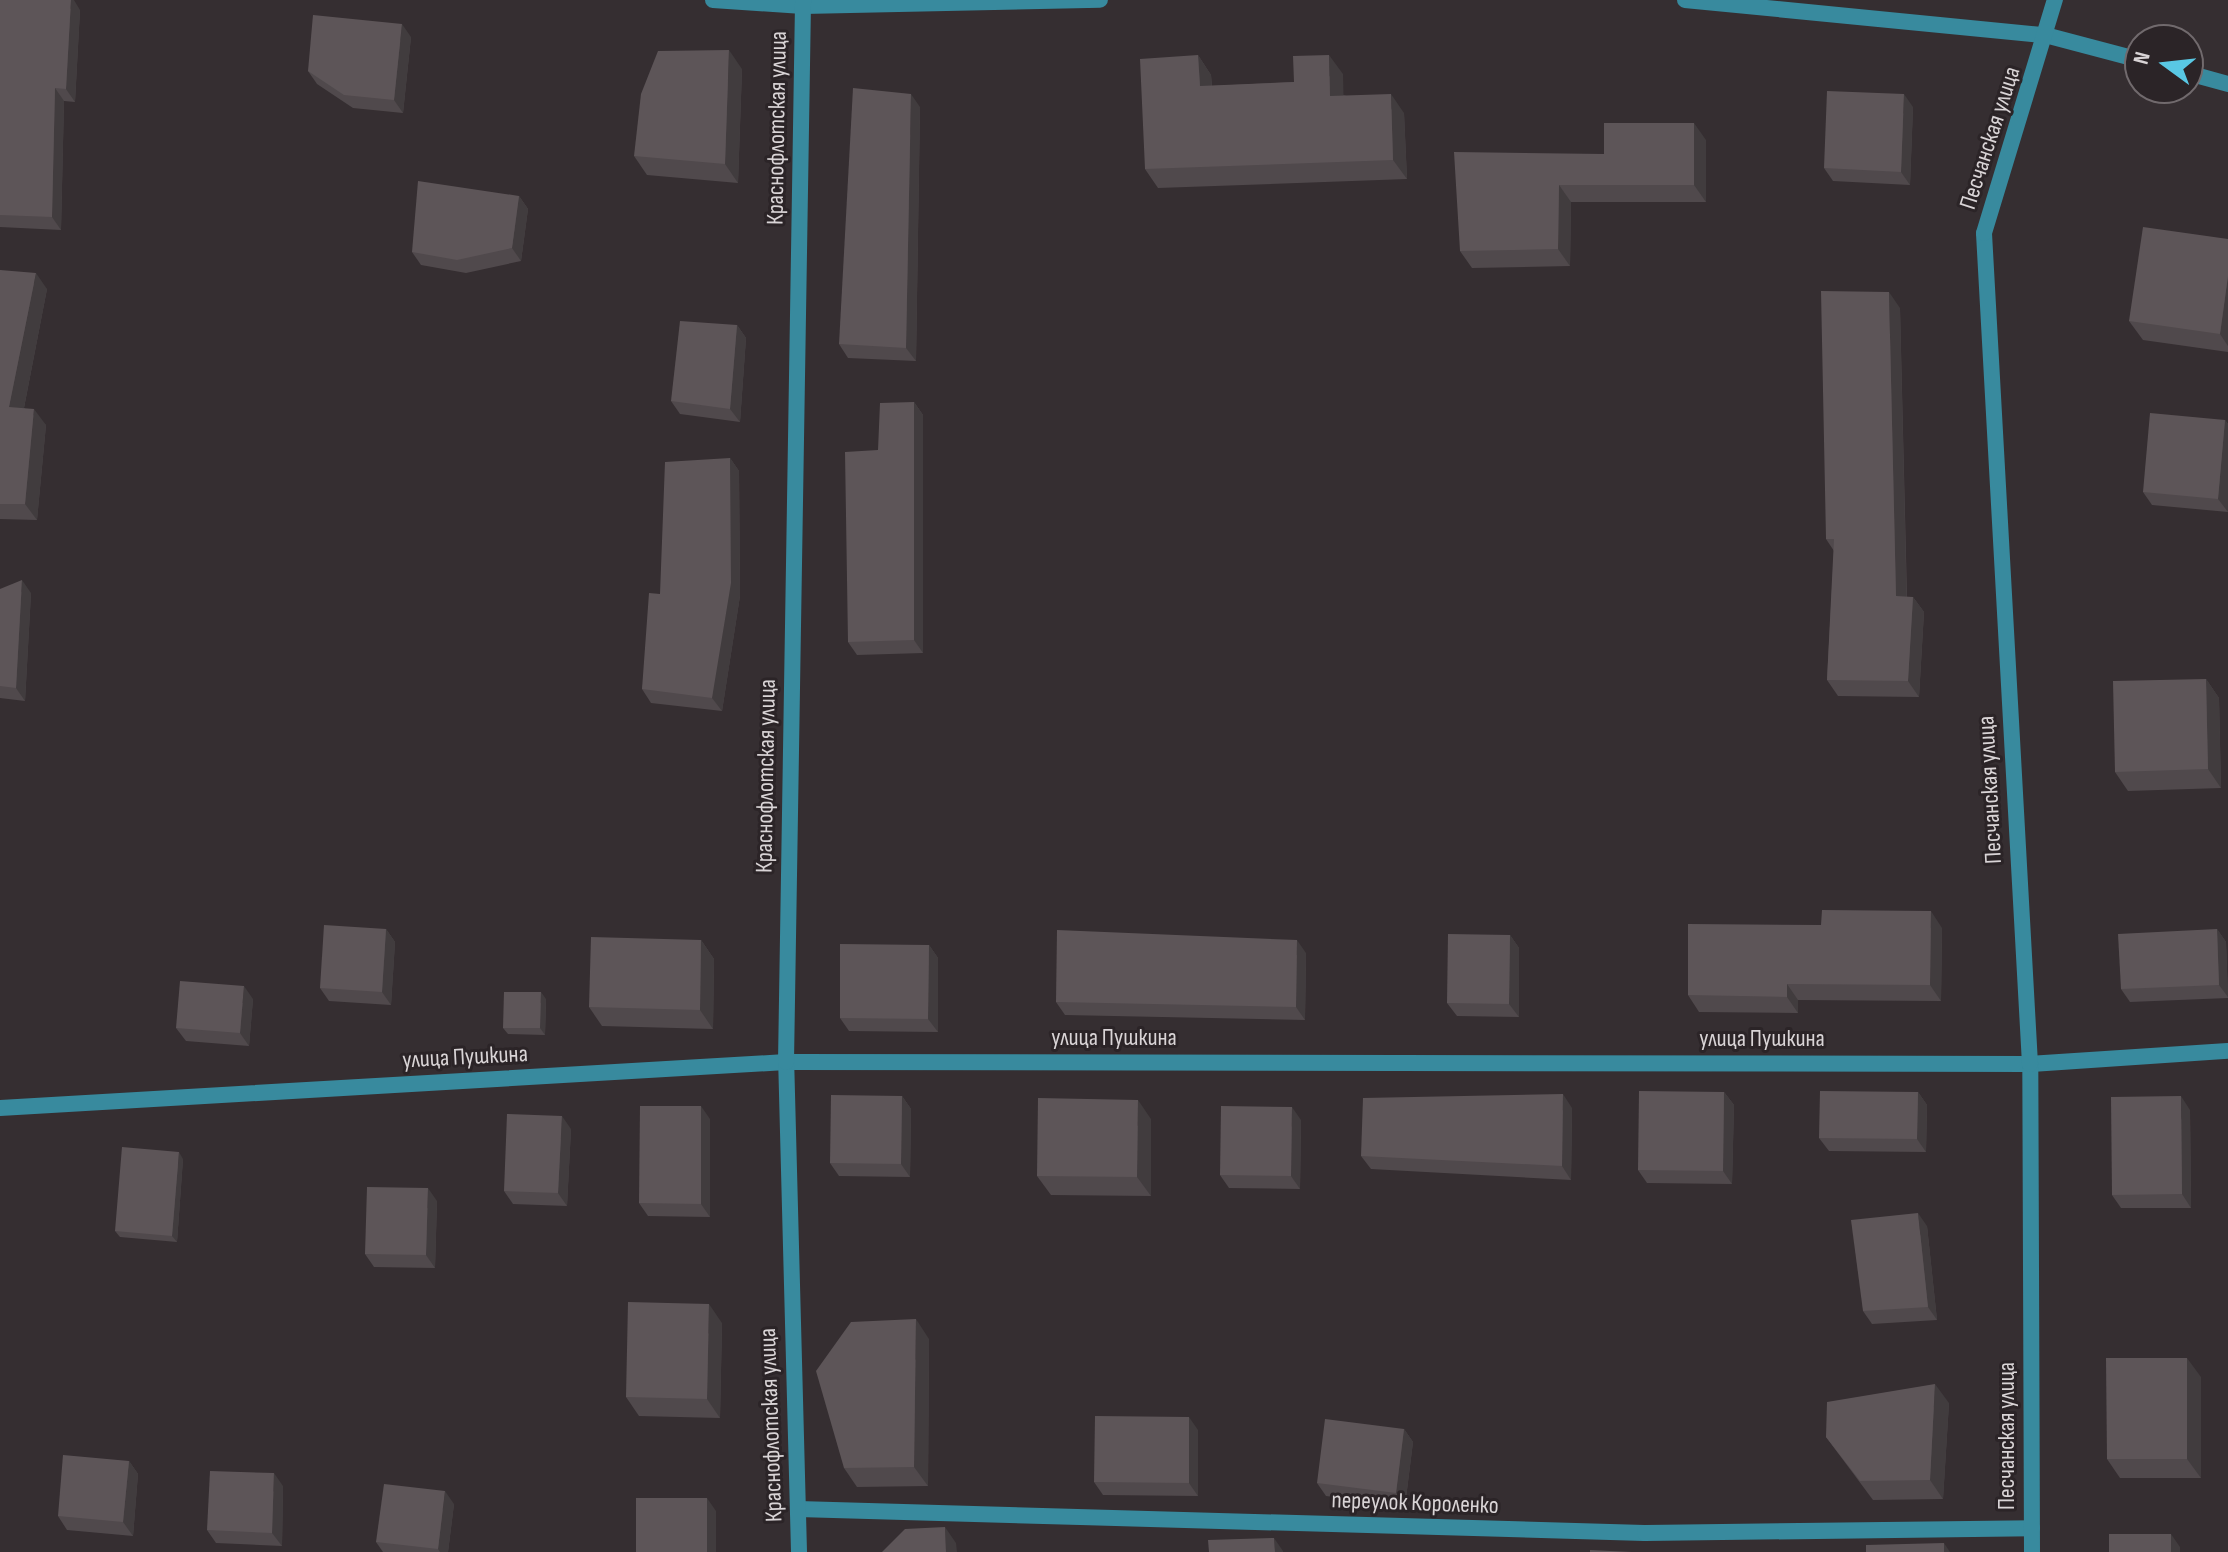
<!DOCTYPE html>
<meta charset="utf-8">
<style>
body{margin:0}
#map{position:relative;width:2228px;height:1552px;overflow:hidden;background:#352e31;font-family:"Sofia Sans Condensed",sans-serif}
div>[style]{position:absolute}
.service>*{height:16px;margin:-8px;padding:0 8px;transform-origin:8px;border-radius:8px;background:#388a9e}
.minor>*{height:16px;margin:-8px;padding:0 8px;transform-origin:8px;border-radius:8px;background:#388a9e}
.wall>*{inset:0;background:#50494c}
.shaded-wall>*{inset:0;background:#413c3e}
.building>*{inset:0;background:#5d5558}
span{translate:-50% -50%;white-space:nowrap;text-align:center;line-height:1.15;-webkit-text-stroke:6px #2b2427;paint-order:stroke}
.street-label{font-size:24px;color:#d9d4d6}
.north{position:absolute;left:2124px;top:24px;width:80px;height:80px;box-sizing:border-box;background:#2b2427;border:2px solid #716a6d;border-radius:50%;rotate:285deg;font-size:22px;font-weight:700;line-height:32px;text-align:center;color:#d9d4d6}
.north::after{content:'';display:block;margin:auto;width:28px;height:36px;background:#59c8e4;clip-path:polygon(50% 0,100% 100%,50% 72%,0 100%)}
</style>
<div id="map">
<div class="service">
<div style="left:798px;top:1509px;width:847px;rotate:1.62deg"></div>
<div style="left:1645px;top:1533px;width:387px;rotate:-0.7deg"></div>
</div>
<div class="minor">
<div style="left:713px;top:0;width:90px;rotate:3.8deg"></div>
<div style="left:803px;top:6px;width:297px;rotate:-1.2deg"></div>
<div style="left:1685px;top:0;width:366px;rotate:5.6deg"></div>
<div style="left:2049px;top:36px;width:94px;rotate:14.8deg"></div>
<div style="left:2188px;top:73px;width:41px;rotate:15.4deg"></div>
<div style="left:0;top:1108px;width:787px;rotate:-3.35deg"></div>
<div style="left:786px;top:1062px;width:1244px;rotate:0.09deg"></div>
<div style="left:2030px;top:1064px;width:198px;rotate:-3.8deg"></div>
<div style="left:799px;top:1552px;width:490px;rotate:-91.5deg"></div>
<div style="left:786px;top:1062px;width:1062px;rotate:-89.08deg"></div>
<div style="left:2032px;top:1552px;width:488px;rotate:-90.2deg"></div>
<div style="left:2030px;top:1064px;width:832px;rotate:-93.17deg"></div>
<div style="left:1984px;top:233px;width:244px;rotate:-73.1deg"></div>
</div>
<div class="wall">
<div style="clip-path:polygon(0 0,80px 10px,75px 102px,64px 101px,61px 230px,0 227px)"></div>
<div style="clip-path:polygon(411px 37px,403px 113px,353px 108px,317px 84px,308px 71px)"></div>
<div style="clip-path:polygon(1198px 55px,1211px 75px,1212px 86px,1294px 82px,1343px 74px,1343px 95px,1404px 113px,1407px 179px,1158px 188px,1145px 169px)"></div>
<div style="clip-path:polygon(742px 69px,738px 183px,647px 175px,634px 156px)"></div>
<div style="clip-path:polygon(920px 107px,916px 361px,848px 358px,839px 344px)"></div>
<div style="clip-path:polygon(1913px 107px,1910px 185px,1833px 181px,1824px 168px)"></div>
<div style="clip-path:polygon(1706px 140px,1706px 202px,1571px 202px,1570px 266px,1472px 268px,1460px 251px,1604px 154px)"></div>
<div style="clip-path:polygon(519px 196px,528px 209px,521px 261px,466px 273px,421px 265px,412px 252px)"></div>
<div style="clip-path:polygon(2228px 239px,2228px 352px,2143px 340px,2129px 321px)"></div>
<div style="clip-path:polygon(0 270px,47px 289px,24px 408px,46px 425px,37px 520px,0 519px)"></div>
<div style="clip-path:polygon(1900px 308px,1907px 597px,1913px 597px,1924px 612px,1919px 697px,1838px 696px,1827px 680px,1834px 551px,1826px 539px)"></div>
<div style="clip-path:polygon(737px 325px,746px 338px,740px 422px,680px 414px,671px 401px)"></div>
<div style="clip-path:polygon(914px 402px,923px 415px,923px 653px,857px 655px,848px 642px,878px 450px)"></div>
<div style="clip-path:polygon(2225px 420px,2228px 424px,2228px 512px,2152px 505px,2143px 492px)"></div>
<div style="clip-path:polygon(730px 458px,739px 471px,740px 596px,722px 711px,651px 703px,642px 689px,660px 594px)"></div>
<div style="clip-path:polygon(0 589px,31px 593px,25px 701px,0 698px)"></div>
<div style="clip-path:polygon(2206px 679px,2219px 698px,2221px 788px,2128px 791px,2115px 772px)"></div>
<div style="clip-path:polygon(1821px 925px,1942px 928px,1941px 1001px,1798px 1000px,1798px 1013px,1699px 1012px,1688px 995px)"></div>
<div style="clip-path:polygon(386px 929px,395px 942px,391px 1005px,329px 1001px,320px 988px)"></div>
<div style="clip-path:polygon(2217px 929px,2226px 942px,2228px 998px,2130px 1002px,2121px 989px)"></div>
<div style="clip-path:polygon(1510px 935px,1519px 948px,1519px 1017px,1457px 1016px,1447px 1003px)"></div>
<div style="clip-path:polygon(701px 940px,714px 959px,713px 1029px,602px 1026px,589px 1007px)"></div>
<div style="clip-path:polygon(929px 945px,938px 958px,938px 1032px,849px 1031px,840px 1018px)"></div>
<div style="clip-path:polygon(1306px 953px,1305px 1020px,1065px 1015px,1056px 1002px)"></div>
<div style="clip-path:polygon(253px 999px,249px 1046px,186px 1041px,176px 1028px)"></div>
<div style="clip-path:polygon(546px 999px,545px 1035px,508px 1034px,503px 1028px)"></div>
<div style="clip-path:polygon(1724px 1092px,1734px 1105px,1732px 1184px,1647px 1183px,1638px 1170px)"></div>
<div style="clip-path:polygon(1918px 1092px,1927px 1105px,1926px 1152px,1829px 1151px,1819px 1138px)"></div>
<div style="clip-path:polygon(902px 1096px,911px 1109px,910px 1177px,839px 1176px,830px 1163px)"></div>
<div style="clip-path:polygon(1572px 1108px,1571px 1180px,1371px 1169px,1361px 1156px)"></div>
<div style="clip-path:polygon(2190px 1110px,2191px 1208px,2121px 1208px,2112px 1195px)"></div>
<div style="clip-path:polygon(710px 1119px,710px 1217px,648px 1216px,639px 1203px)"></div>
<div style="clip-path:polygon(1151px 1119px,1151px 1196px,1051px 1195px,1037px 1176px)"></div>
<div style="clip-path:polygon(1301px 1120px,1300px 1189px,1229px 1188px,1220px 1175px)"></div>
<div style="clip-path:polygon(571px 1129px,567px 1206px,513px 1204px,504px 1191px)"></div>
<div style="clip-path:polygon(183px 1159px,177px 1242px,120px 1237px,115px 1231px)"></div>
<div style="clip-path:polygon(437px 1201px,435px 1268px,374px 1267px,365px 1254px)"></div>
<div style="clip-path:polygon(1927px 1226px,1937px 1320px,1872px 1324px,1863px 1311px)"></div>
<div style="clip-path:polygon(722px 1323px,720px 1418px,639px 1416px,626px 1397px)"></div>
<div style="clip-path:polygon(929px 1339px,928px 1486px,857px 1487px,844px 1468px)"></div>
<div style="clip-path:polygon(2201px 1377px,2201px 1478px,2120px 1478px,2107px 1459px)"></div>
<div style="clip-path:polygon(1949px 1403px,1943px 1499px,1873px 1500px,1826px 1437px)"></div>
<div style="clip-path:polygon(1404px 1429px,1413px 1442px,1405px 1506px,1326px 1496px,1317px 1483px)"></div>
<div style="clip-path:polygon(1198px 1430px,1198px 1496px,1103px 1495px,1094px 1482px)"></div>
<div style="clip-path:polygon(129px 1461px,138px 1474px,133px 1536px,67px 1530px,58px 1516px)"></div>
<div style="clip-path:polygon(283px 1486px,282px 1546px,216px 1543px,207px 1530px)"></div>
<div style="clip-path:polygon(454px 1504px,448px 1552px,383px 1552px,376px 1542px)"></div>
</div>
<div class="shaded-wall">
<div style="clip-path:polygon(71px 0,74px 0,80px 10px,75px 102px,66px 89px)"></div>
<div style="clip-path:polygon(402px 24px,411px 37px,403px 113px,394px 100px)"></div>
<div style="clip-path:polygon(729px 50px,742px 69px,738px 183px,725px 164px)"></div>
<div style="clip-path:polygon(1198px 55px,1211px 75px,1213px 105px,1200px 86px)"></div>
<div style="clip-path:polygon(1329px 55px,1343px 74px,1344px 115px,1330px 96px)"></div>
<div style="clip-path:polygon(55px 88px,64px 101px,61px 230px,52px 217px)"></div>
<div style="clip-path:polygon(911px 94px,920px 107px,916px 361px,906px 348px)"></div>
<div style="clip-path:polygon(1391px 94px,1404px 113px,1407px 179px,1393px 160px)"></div>
<div style="clip-path:polygon(1904px 94px,1913px 107px,1910px 185px,1901px 172px)"></div>
<div style="clip-path:polygon(1694px 123px,1706px 140px,1706px 202px,1694px 185px)"></div>
<div style="clip-path:polygon(1559px 185px,1571px 202px,1570px 266px,1558px 249px)"></div>
<div style="clip-path:polygon(519px 196px,528px 209px,521px 261px,512px 248px)"></div>
<div style="clip-path:polygon(36px 273px,47px 289px,21px 423px,9px 407px)"></div>
<div style="clip-path:polygon(2228px 276px,2228px 346px,2220px 334px)"></div>
<div style="clip-path:polygon(1889px 292px,1900px 308px,1907px 612px,1896px 596px)"></div>
<div style="clip-path:polygon(737px 325px,746px 338px,740px 422px,730px 409px)"></div>
<div style="clip-path:polygon(914px 402px,923px 415px,923px 653px,914px 640px)"></div>
<div style="clip-path:polygon(34px 409px,46px 425px,37px 520px,25px 504px)"></div>
<div style="clip-path:polygon(2225px 420px,2228px 424px,2228px 512px,2218px 499px)"></div>
<div style="clip-path:polygon(730px 458px,739px 471px,740px 596px,722px 711px,712px 698px)"></div>
<div style="clip-path:polygon(22px 580px,31px 593px,25px 701px,16px 688px)"></div>
<div style="clip-path:polygon(1913px 597px,1924px 612px,1919px 697px,1908px 681px)"></div>
<div style="clip-path:polygon(2206px 679px,2219px 698px,2221px 788px,2208px 769px)"></div>
<div style="clip-path:polygon(1931px 911px,1942px 928px,1941px 1001px,1930px 985px)"></div>
<div style="clip-path:polygon(386px 929px,395px 942px,391px 1005px,382px 992px)"></div>
<div style="clip-path:polygon(2217px 929px,2226px 942px,2228px 997px,2219px 985px)"></div>
<div style="clip-path:polygon(1510px 935px,1519px 948px,1519px 1017px,1509px 1004px)"></div>
<div style="clip-path:polygon(701px 940px,714px 959px,713px 1029px,700px 1010px)"></div>
<div style="clip-path:polygon(1297px 940px,1306px 953px,1305px 1020px,1296px 1007px)"></div>
<div style="clip-path:polygon(929px 945px,938px 958px,938px 1032px,928px 1019px)"></div>
<div style="clip-path:polygon(1787px 984px,1798px 1000px,1798px 1013px,1787px 997px)"></div>
<div style="clip-path:polygon(244px 986px,253px 999px,249px 1046px,240px 1033px)"></div>
<div style="clip-path:polygon(541px 992px,546px 999px,545px 1035px,540px 1028px)"></div>
<div style="clip-path:polygon(1724px 1092px,1734px 1105px,1732px 1184px,1723px 1171px)"></div>
<div style="clip-path:polygon(1918px 1092px,1927px 1105px,1926px 1152px,1917px 1139px)"></div>
<div style="clip-path:polygon(1563px 1094px,1572px 1108px,1571px 1180px,1562px 1166px)"></div>
<div style="clip-path:polygon(902px 1096px,911px 1109px,910px 1177px,901px 1164px)"></div>
<div style="clip-path:polygon(2181px 1096px,2190px 1110px,2191px 1208px,2182px 1194px)"></div>
<div style="clip-path:polygon(1138px 1100px,1151px 1119px,1151px 1196px,1137px 1177px)"></div>
<div style="clip-path:polygon(701px 1106px,710px 1119px,710px 1217px,701px 1204px)"></div>
<div style="clip-path:polygon(1292px 1107px,1301px 1120px,1300px 1189px,1291px 1176px)"></div>
<div style="clip-path:polygon(562px 1116px,571px 1129px,567px 1206px,558px 1193px)"></div>
<div style="clip-path:polygon(179px 1152px,183px 1159px,177px 1242px,172px 1236px)"></div>
<div style="clip-path:polygon(428px 1188px,437px 1201px,435px 1268px,426px 1255px)"></div>
<div style="clip-path:polygon(1918px 1213px,1927px 1226px,1937px 1320px,1928px 1307px)"></div>
<div style="clip-path:polygon(709px 1304px,722px 1323px,720px 1418px,707px 1399px)"></div>
<div style="clip-path:polygon(916px 1319px,929px 1339px,928px 1486px,914px 1467px)"></div>
<div style="clip-path:polygon(2187px 1358px,2201px 1377px,2201px 1478px,2187px 1459px)"></div>
<div style="clip-path:polygon(1935px 1384px,1949px 1403px,1943px 1499px,1930px 1480px)"></div>
<div style="clip-path:polygon(1189px 1417px,1198px 1430px,1198px 1496px,1189px 1483px)"></div>
<div style="clip-path:polygon(1404px 1429px,1413px 1442px,1405px 1506px,1396px 1493px)"></div>
<div style="clip-path:polygon(129px 1461px,138px 1474px,133px 1536px,123px 1522px)"></div>
<div style="clip-path:polygon(274px 1473px,283px 1486px,282px 1546px,272px 1533px)"></div>
<div style="clip-path:polygon(445px 1491px,454px 1504px,448px 1552px,440px 1552px,438px 1549px)"></div>
<div style="clip-path:polygon(707px 1498px,716px 1511px,716px 1552px,707px 1552px)"></div>
<div style="clip-path:polygon(945px 1527px,956px 1543px,957px 1552px,946px 1552px)"></div>
<div style="clip-path:polygon(2171px 1534px,2180px 1547px,2180px 1552px,2171px 1552px)"></div>
<div style="clip-path:polygon(1274px 1538px,1283px 1551px,1283px 1552px,1275px 1552px)"></div>
<div style="clip-path:polygon(1944px 1543px,1950px 1552px,1944px 1552px)"></div>
</div>
<div class="building">
<div style="clip-path:polygon(0 0,71px 0,66px 89px,55px 88px,52px 217px,0 215px)"></div>
<div style="clip-path:polygon(313px 15px,402px 24px,394px 100px,344px 95px,308px 71px)"></div>
<div style="clip-path:polygon(729px 50px,725px 164px,634px 156px,641px 94px,658px 51px)"></div>
<div style="clip-path:polygon(1198px 55px,1200px 86px,1294px 82px,1293px 56px,1329px 55px,1330px 96px,1391px 94px,1393px 160px,1145px 169px,1140px 59px)"></div>
<div style="clip-path:polygon(853px 88px,911px 94px,906px 348px,839px 344px)"></div>
<div style="clip-path:polygon(1827px 91px,1904px 94px,1901px 172px,1824px 168px)"></div>
<div style="clip-path:polygon(1604px 123px,1694px 123px,1694px 185px,1559px 185px,1558px 249px,1460px 251px,1454px 152px,1604px 154px)"></div>
<div style="clip-path:polygon(418px 181px,519px 196px,512px 248px,457px 260px,412px 252px)"></div>
<div style="clip-path:polygon(2143px 227px,2228px 239px,2228px 276px,2220px 334px,2129px 321px)"></div>
<div style="clip-path:polygon(0 270px,36px 273px,9px 407px,34px 409px,25px 504px,0 504px)"></div>
<div style="clip-path:polygon(1821px 291px,1889px 292px,1896px 596px,1913px 597px,1908px 681px,1827px 680px,1834px 539px,1826px 539px)"></div>
<div style="clip-path:polygon(680px 321px,737px 325px,730px 409px,671px 401px)"></div>
<div style="clip-path:polygon(914px 402px,914px 640px,848px 642px,845px 452px,878px 450px,880px 403px)"></div>
<div style="clip-path:polygon(2150px 413px,2225px 420px,2218px 499px,2143px 492px)"></div>
<div style="clip-path:polygon(730px 458px,731px 583px,712px 698px,642px 689px,649px 593px,660px 594px,665px 462px)"></div>
<div style="clip-path:polygon(22px 580px,16px 688px,0 686px,0 589px)"></div>
<div style="clip-path:polygon(2206px 679px,2208px 769px,2115px 772px,2113px 681px)"></div>
<div style="clip-path:polygon(1822px 910px,1931px 911px,1930px 985px,1787px 984px,1787px 997px,1688px 995px,1688px 924px,1821px 925px)"></div>
<div style="clip-path:polygon(324px 925px,386px 929px,382px 992px,320px 988px)"></div>
<div style="clip-path:polygon(2217px 929px,2219px 985px,2121px 989px,2118px 934px)"></div>
<div style="clip-path:polygon(1057px 930px,1297px 940px,1296px 1007px,1056px 1002px)"></div>
<div style="clip-path:polygon(1448px 934px,1510px 935px,1509px 1004px,1447px 1003px)"></div>
<div style="clip-path:polygon(591px 937px,701px 940px,700px 1010px,589px 1007px)"></div>
<div style="clip-path:polygon(840px 944px,929px 945px,928px 1019px,840px 1018px)"></div>
<div style="clip-path:polygon(180px 981px,244px 986px,240px 1033px,176px 1028px)"></div>
<div style="clip-path:polygon(504px 992px,541px 992px,540px 1028px,503px 1028px)"></div>
<div style="clip-path:polygon(1639px 1091px,1724px 1092px,1723px 1171px,1638px 1170px)"></div>
<div style="clip-path:polygon(1820px 1091px,1918px 1092px,1917px 1139px,1819px 1138px)"></div>
<div style="clip-path:polygon(1563px 1094px,1562px 1166px,1361px 1156px,1363px 1098px)"></div>
<div style="clip-path:polygon(831px 1095px,902px 1096px,901px 1164px,830px 1163px)"></div>
<div style="clip-path:polygon(2181px 1096px,2182px 1194px,2112px 1195px,2111px 1097px)"></div>
<div style="clip-path:polygon(1038px 1098px,1138px 1100px,1137px 1177px,1037px 1176px)"></div>
<div style="clip-path:polygon(640px 1106px,701px 1106px,701px 1204px,639px 1203px)"></div>
<div style="clip-path:polygon(1221px 1106px,1292px 1107px,1291px 1176px,1220px 1175px)"></div>
<div style="clip-path:polygon(507px 1114px,562px 1116px,558px 1193px,504px 1191px)"></div>
<div style="clip-path:polygon(122px 1147px,179px 1152px,172px 1236px,115px 1231px)"></div>
<div style="clip-path:polygon(367px 1187px,428px 1188px,426px 1255px,365px 1254px)"></div>
<div style="clip-path:polygon(1918px 1213px,1928px 1307px,1863px 1311px,1851px 1220px)"></div>
<div style="clip-path:polygon(628px 1302px,709px 1304px,707px 1399px,626px 1397px)"></div>
<div style="clip-path:polygon(916px 1319px,914px 1467px,844px 1468px,816px 1371px,851px 1322px)"></div>
<div style="clip-path:polygon(2106px 1358px,2187px 1358px,2187px 1459px,2107px 1459px)"></div>
<div style="clip-path:polygon(1935px 1384px,1930px 1480px,1860px 1481px,1826px 1437px,1827px 1402px)"></div>
<div style="clip-path:polygon(1095px 1416px,1189px 1417px,1189px 1483px,1094px 1482px)"></div>
<div style="clip-path:polygon(1325px 1419px,1404px 1429px,1396px 1493px,1317px 1483px)"></div>
<div style="clip-path:polygon(63px 1455px,129px 1461px,123px 1522px,58px 1516px)"></div>
<div style="clip-path:polygon(210px 1471px,274px 1473px,272px 1533px,207px 1530px)"></div>
<div style="clip-path:polygon(384px 1484px,445px 1491px,438px 1549px,376px 1542px)"></div>
<div style="clip-path:polygon(636px 1498px,707px 1498px,707px 1552px,636px 1552px)"></div>
<div style="clip-path:polygon(945px 1527px,946px 1552px,882px 1552px,905px 1529px)"></div>
<div style="clip-path:polygon(2109px 1534px,2171px 1534px,2171px 1552px,2109px 1552px)"></div>
<div style="clip-path:polygon(1274px 1538px,1275px 1552px,1209px 1552px,1208px 1540px)"></div>
<div style="clip-path:polygon(1944px 1543px,1944px 1552px,1866px 1552px,1866px 1545px)"></div>
<div style="clip-path:polygon(1590px 1550px,1632px 1552px,1590px 1552px)"></div>
</div>
<div class="street-label">
<span style="left:777px;top:128px;rotate:-89deg">Краснофлотская улица</span>
<span style="left:1990px;top:138px;rotate:-72deg">Песчанская улица</span>
<span style="left:766px;top:776px;rotate:-89deg">Краснофлотская улица</span>
<span style="left:1990px;top:790px;rotate:-93deg">Песчанская улица</span>
<span style="left:1114px;top:1038px">улица Пушкина</span>
<span style="left:1762px;top:1039px">улица Пушкина</span>
<span style="left:465px;top:1057px;rotate:-3deg">улица Пушкина</span>
<span style="left:771px;top:1425px;rotate:-92deg">Краснофлотская улица</span>
<span style="left:2007px;top:1436px;rotate:-90deg">Песчанская улица</span>
<span style="left:1415px;top:1503px;rotate:2deg">переулок Короленко</span>
</div>
<div class="north">N</div>
</div>
